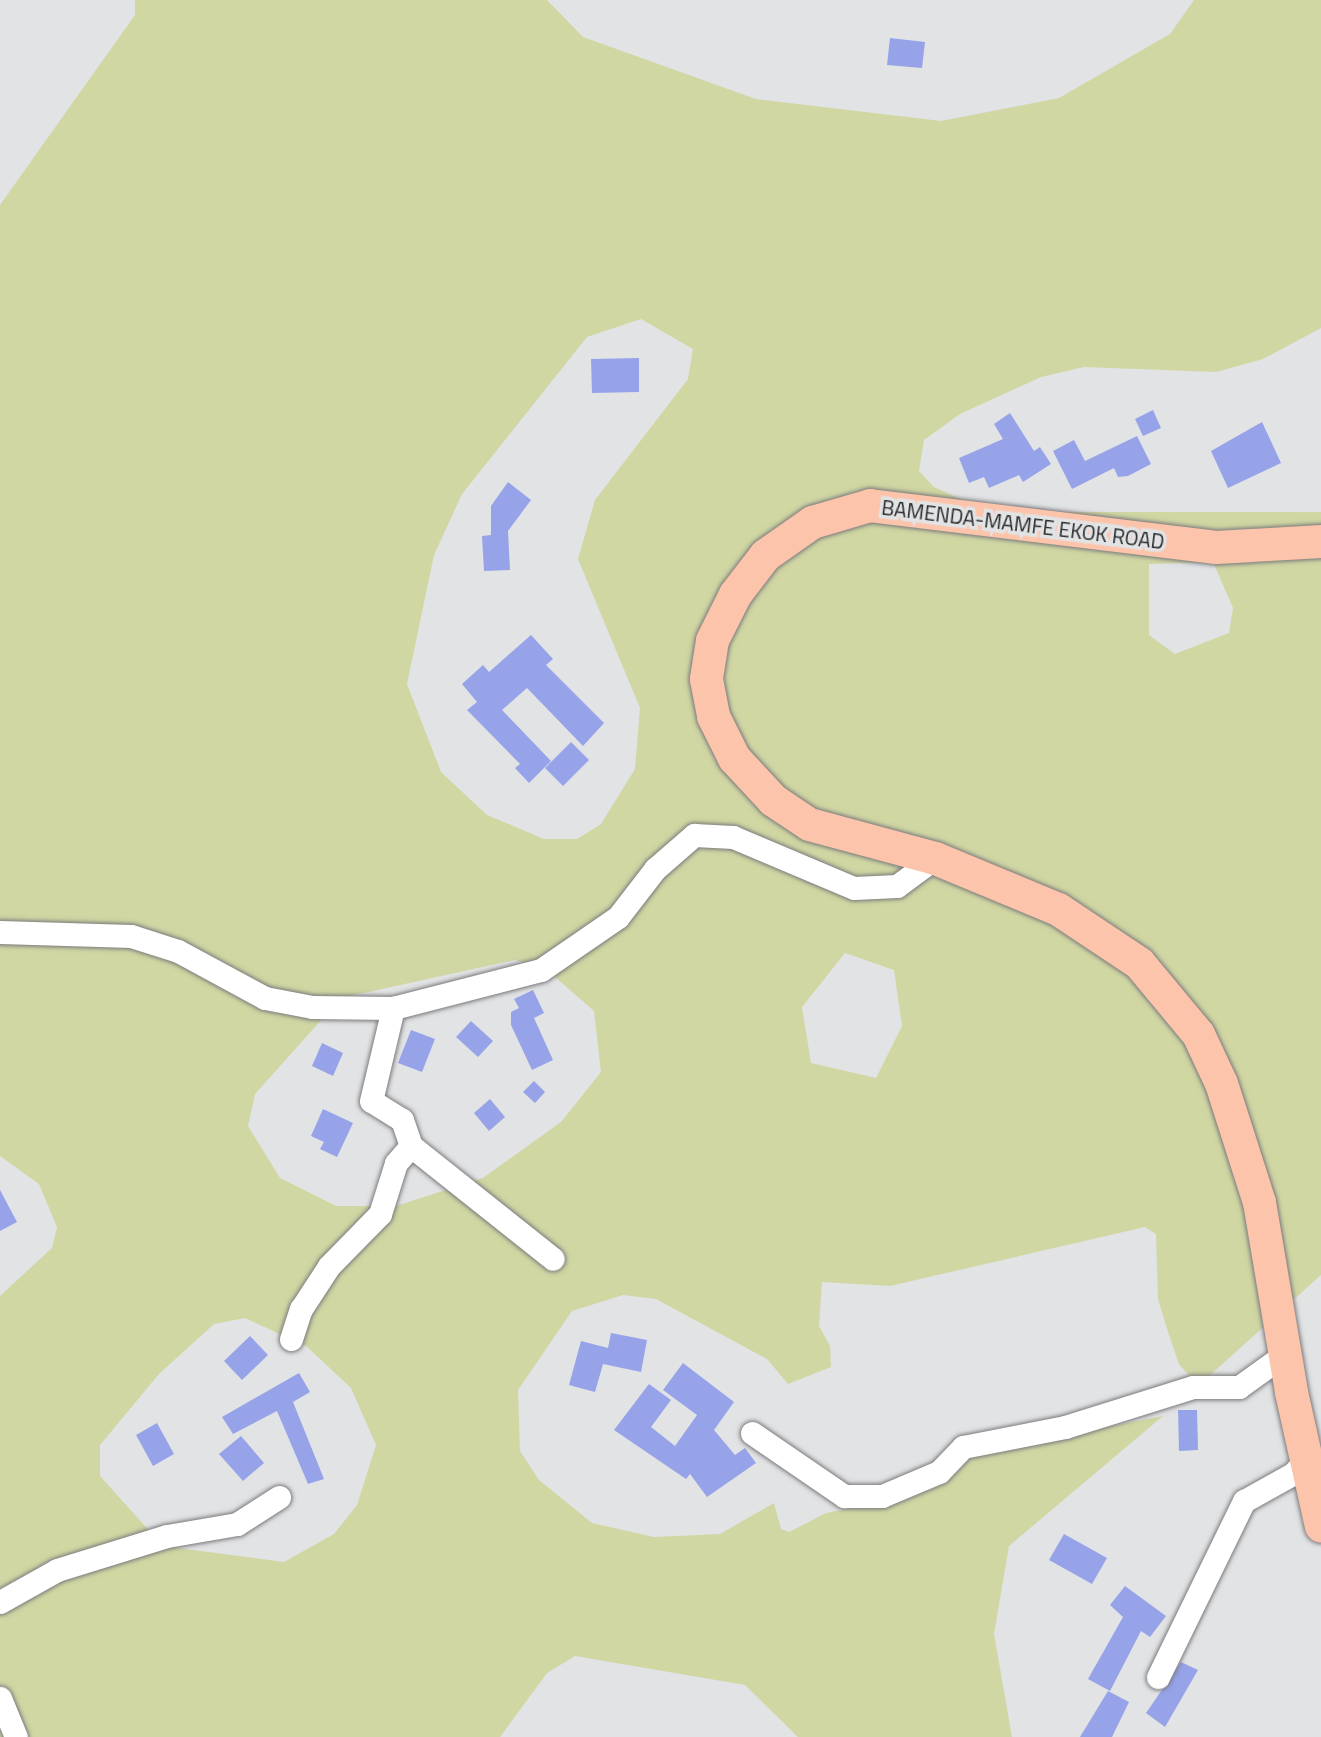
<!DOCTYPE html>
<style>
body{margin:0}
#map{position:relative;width:1321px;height:1737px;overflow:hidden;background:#e2e3e5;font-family:"Titillium Web",sans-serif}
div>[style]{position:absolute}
.green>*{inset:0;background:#d1d7a3}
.building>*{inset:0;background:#96a3e8}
.roads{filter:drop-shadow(0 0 2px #7b7b7d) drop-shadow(0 0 2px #7b7b7d)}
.minor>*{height:23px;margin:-11.5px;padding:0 11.5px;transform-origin:11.5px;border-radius:11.5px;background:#fff}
.highway>*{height:33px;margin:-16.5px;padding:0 16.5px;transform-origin:16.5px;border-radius:16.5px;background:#fcc4aa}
span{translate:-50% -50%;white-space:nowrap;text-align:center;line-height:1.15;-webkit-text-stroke:7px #e2e3e5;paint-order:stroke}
.street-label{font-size:21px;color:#292a2b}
</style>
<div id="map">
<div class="green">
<div style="clip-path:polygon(evenodd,135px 0,547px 0,583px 37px,756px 99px,941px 121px,1059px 98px,1170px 34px,1194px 0,1321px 0,1321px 328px,1263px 359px,1216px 372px,1084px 367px,1041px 377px,960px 414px,924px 440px,919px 471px,934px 487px,976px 506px,1022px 512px,1321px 512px,1321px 1275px,1198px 1386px,1179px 1364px,1168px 1332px,1158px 1299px,1156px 1234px,1145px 1227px,890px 1286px,822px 1282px,819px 1326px,830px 1346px,831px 1367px,788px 1384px,767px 1359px,656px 1299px,623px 1295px,572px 1311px,518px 1390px,520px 1451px,539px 1480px,592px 1523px,654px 1537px,720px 1534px,774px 1503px,781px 1529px,789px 1532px,826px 1513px,883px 1502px,962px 1455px,1163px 1416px,1009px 1546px,994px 1634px,1012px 1737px,798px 1737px,745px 1685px,575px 1656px,547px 1673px,500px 1737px,0 1737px,0 1296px,52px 1248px,57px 1227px,39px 1184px,0 1156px,0 205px,135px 15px,135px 0,641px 319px,693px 349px,688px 379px,595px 500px,578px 559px,640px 708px,635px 769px,601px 824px,577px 839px,544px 839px,487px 815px,441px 772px,407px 684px,434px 555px,462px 494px,587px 337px,641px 319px,135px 0,1213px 562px,1233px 608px,1229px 633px,1175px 654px,1149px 635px,1149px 564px,1213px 562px,135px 0,845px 953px,894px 970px,902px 1026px,876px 1078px,811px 1063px,802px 1007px,845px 953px,135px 0,515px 960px,546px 969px,594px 1011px,601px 1072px,561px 1122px,483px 1178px,396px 1206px,336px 1206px,280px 1178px,248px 1126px,255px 1094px,341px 998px,515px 960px,135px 0,245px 1318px,306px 1346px,351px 1388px,376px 1445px,357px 1505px,334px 1534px,284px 1562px,163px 1546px,100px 1476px,100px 1445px,159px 1374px,214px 1324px,245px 1318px)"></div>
</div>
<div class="building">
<div style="clip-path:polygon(890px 38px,925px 42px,922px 68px,887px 65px)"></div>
<div style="clip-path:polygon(639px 358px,639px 392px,592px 393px,591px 359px)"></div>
<div style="clip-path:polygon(1153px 410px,1161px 428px,1143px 436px,1135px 419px)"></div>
<div style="clip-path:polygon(1010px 413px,1034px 451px,1040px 447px,1051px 464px,1023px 482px,1019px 475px,989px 488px,984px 477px,969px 483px,959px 458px,1003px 439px,994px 424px)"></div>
<div style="clip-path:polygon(1262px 422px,1281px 463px,1228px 488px,1211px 451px)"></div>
<div style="clip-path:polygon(1137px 436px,1151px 464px,1128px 476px,1118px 477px,1114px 468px,1072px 489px,1053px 451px,1074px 440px,1085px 461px)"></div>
<div style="clip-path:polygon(508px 482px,531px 500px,508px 531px,510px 570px,484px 571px,482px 536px,491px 535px,491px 506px)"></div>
<div style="clip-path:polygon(531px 635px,553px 659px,546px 665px,604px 723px,583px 746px,527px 688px,502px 710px,551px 761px,529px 783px,515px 768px,520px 764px,467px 710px,477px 702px,462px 684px,483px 665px,489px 672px)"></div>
<div style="clip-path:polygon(571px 742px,589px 760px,563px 786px,545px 768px)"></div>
<div style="clip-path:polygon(533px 990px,544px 1013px,534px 1018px,553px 1060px,532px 1070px,511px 1025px,511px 1012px,519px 1008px,514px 999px)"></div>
<div style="clip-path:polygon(471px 1021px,493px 1041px,478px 1057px,456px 1037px)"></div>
<div style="clip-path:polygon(411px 1030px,435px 1039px,422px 1072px,398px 1063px)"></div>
<div style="clip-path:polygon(322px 1043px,343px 1053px,333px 1076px,312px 1066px)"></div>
<div style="clip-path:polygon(534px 1081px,545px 1092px,535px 1103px,523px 1092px)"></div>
<div style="clip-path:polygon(490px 1099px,505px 1117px,489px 1131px,474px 1113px)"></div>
<div style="clip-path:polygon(323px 1109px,353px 1123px,337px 1157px,320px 1149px,324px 1142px,311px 1136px)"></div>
<div style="clip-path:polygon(0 1190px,17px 1222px,0 1231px)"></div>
<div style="clip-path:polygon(611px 1333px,647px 1340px,641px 1372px,603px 1364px,595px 1392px,569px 1385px,581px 1341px,608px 1348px)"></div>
<div style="clip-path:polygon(250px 1336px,268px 1355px,242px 1380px,224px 1361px)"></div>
<div style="clip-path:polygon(683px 1363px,734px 1402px,714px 1430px,735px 1455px,745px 1448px,756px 1463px,707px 1497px,690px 1474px,686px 1479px,614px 1430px,649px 1384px,671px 1400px,651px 1427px,675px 1446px,697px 1415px,663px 1390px)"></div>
<div style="clip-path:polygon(299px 1373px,310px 1392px,293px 1402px,324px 1479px,308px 1484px,277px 1411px,233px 1434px,222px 1417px)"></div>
<div style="clip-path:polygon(1178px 1410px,1197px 1410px,1198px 1450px,1179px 1451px)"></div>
<div style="clip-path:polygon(157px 1423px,174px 1454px,153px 1466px,136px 1435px)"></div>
<div style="clip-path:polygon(241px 1436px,264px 1463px,243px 1481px,219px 1454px)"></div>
<div style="clip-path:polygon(1064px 1534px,1107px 1558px,1092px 1584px,1049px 1560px)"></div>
<div style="clip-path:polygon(1125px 1586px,1166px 1616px,1150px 1637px,1141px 1631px,1110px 1691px,1088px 1679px,1123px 1617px,1110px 1605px)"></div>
<div style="clip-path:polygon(1181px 1662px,1198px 1670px,1165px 1727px,1146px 1713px)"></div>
<div style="clip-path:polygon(1108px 1691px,1129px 1702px,1112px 1737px,1080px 1737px)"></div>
</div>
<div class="roads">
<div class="minor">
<div style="left:0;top:932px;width:131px;rotate:1.7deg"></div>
<div style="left:131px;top:936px;width:49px;rotate:17.7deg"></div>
<div style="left:178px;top:951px;width:99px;rotate:28.4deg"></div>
<div style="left:265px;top:998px;width:48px;rotate:10.8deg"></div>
<div style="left:312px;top:1007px;width:81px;rotate:0.7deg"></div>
<div style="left:393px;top:1008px;width:153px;rotate:-14.4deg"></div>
<div style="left:541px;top:970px;width:93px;rotate:-34.5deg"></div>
<div style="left:618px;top:917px;width:61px;rotate:-52.4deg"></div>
<div style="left:655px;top:869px;width:52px;rotate:-41.1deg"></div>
<div style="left:694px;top:835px;width:39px;rotate:3deg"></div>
<div style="left:733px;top:837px;width:131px;rotate:22.9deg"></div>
<div style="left:854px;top:888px;width:43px;rotate:-2.7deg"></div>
<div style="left:897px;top:886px;width:47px;rotate:-36.4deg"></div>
<div style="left:411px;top:1146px;width:181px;rotate:38.5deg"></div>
<div style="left:291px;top:1339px;width:32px;rotate:-72deg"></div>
<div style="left:301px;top:1309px;width:51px;rotate:-56.9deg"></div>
<div style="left:329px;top:1266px;width:73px;rotate:-45.6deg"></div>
<div style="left:380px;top:1214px;width:53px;rotate:-72.6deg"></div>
<div style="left:396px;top:1163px;width:23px;rotate:-49deg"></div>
<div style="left:411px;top:1146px;width:28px;rotate:-109deg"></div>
<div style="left:402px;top:1120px;width:36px;rotate:-148deg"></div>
<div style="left:371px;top:1101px;width:96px;rotate:-76.7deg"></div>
<div style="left:752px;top:1433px;width:112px;rotate:34.4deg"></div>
<div style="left:844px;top:1496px;width:38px"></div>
<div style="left:882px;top:1496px;width:62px;rotate:-22.8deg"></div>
<div style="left:939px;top:1472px;width:35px;rotate:-46deg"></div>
<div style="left:963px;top:1447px;width:104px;rotate:-11.1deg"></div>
<div style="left:1065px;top:1427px;width:134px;rotate:-17.4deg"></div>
<div style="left:1193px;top:1387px;width:46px"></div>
<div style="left:1239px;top:1387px;width:57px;rotate:-35.7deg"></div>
<div style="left:0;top:1602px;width:65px;rotate:-29.3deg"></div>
<div style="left:57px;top:1570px;width:115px;rotate:-17.2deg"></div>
<div style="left:167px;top:1536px;width:71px;rotate:-9.7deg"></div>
<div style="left:237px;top:1524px;width:50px;rotate:-32.7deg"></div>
<div style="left:1158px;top:1677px;width:196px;rotate:-64deg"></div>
<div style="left:1244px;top:1501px;width:57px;rotate:-29.2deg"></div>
<div style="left:1294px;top:1473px;width:16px;rotate:-50deg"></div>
<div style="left:0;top:1698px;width:42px;rotate:67.7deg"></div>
</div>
<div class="highway">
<div style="left:1321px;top:541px;width:105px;rotate:176.7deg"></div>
<div style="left:1216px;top:547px;width:349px;rotate:-173.1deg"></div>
<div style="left:870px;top:505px;width:60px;rotate:163.7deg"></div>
<div style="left:812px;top:522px;width:57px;rotate:144.9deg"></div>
<div style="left:765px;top:555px;width:49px;rotate:127.6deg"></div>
<div style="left:735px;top:594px;width:51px;rotate:116.6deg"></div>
<div style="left:712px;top:640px;width:39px;rotate:99deg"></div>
<div style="left:706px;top:679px;width:38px;rotate:79deg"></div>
<div style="left:713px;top:716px;width:47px;rotate:63.4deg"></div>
<div style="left:734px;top:758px;width:57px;rotate:47.1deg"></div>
<div style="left:773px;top:800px;width:43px;rotate:33.7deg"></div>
<div style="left:809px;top:824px;width:131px;rotate:15.1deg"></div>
<div style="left:935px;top:858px;width:133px;rotate:22.5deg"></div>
<div style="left:1058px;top:909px;width:97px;rotate:33.7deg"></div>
<div style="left:1139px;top:963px;width:92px;rotate:50.3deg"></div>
<div style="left:1198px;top:1034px;width:54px;rotate:64.9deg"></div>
<div style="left:1221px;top:1083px;width:125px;rotate:72.3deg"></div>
<div style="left:1259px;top:1202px;width:193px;rotate:80.4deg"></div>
<div style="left:1291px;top:1392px;width:137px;rotate:77.4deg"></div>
</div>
</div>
<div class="street-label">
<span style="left:1023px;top:524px;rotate:7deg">BAMENDA-MAMFE EKOK ROAD</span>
</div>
</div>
